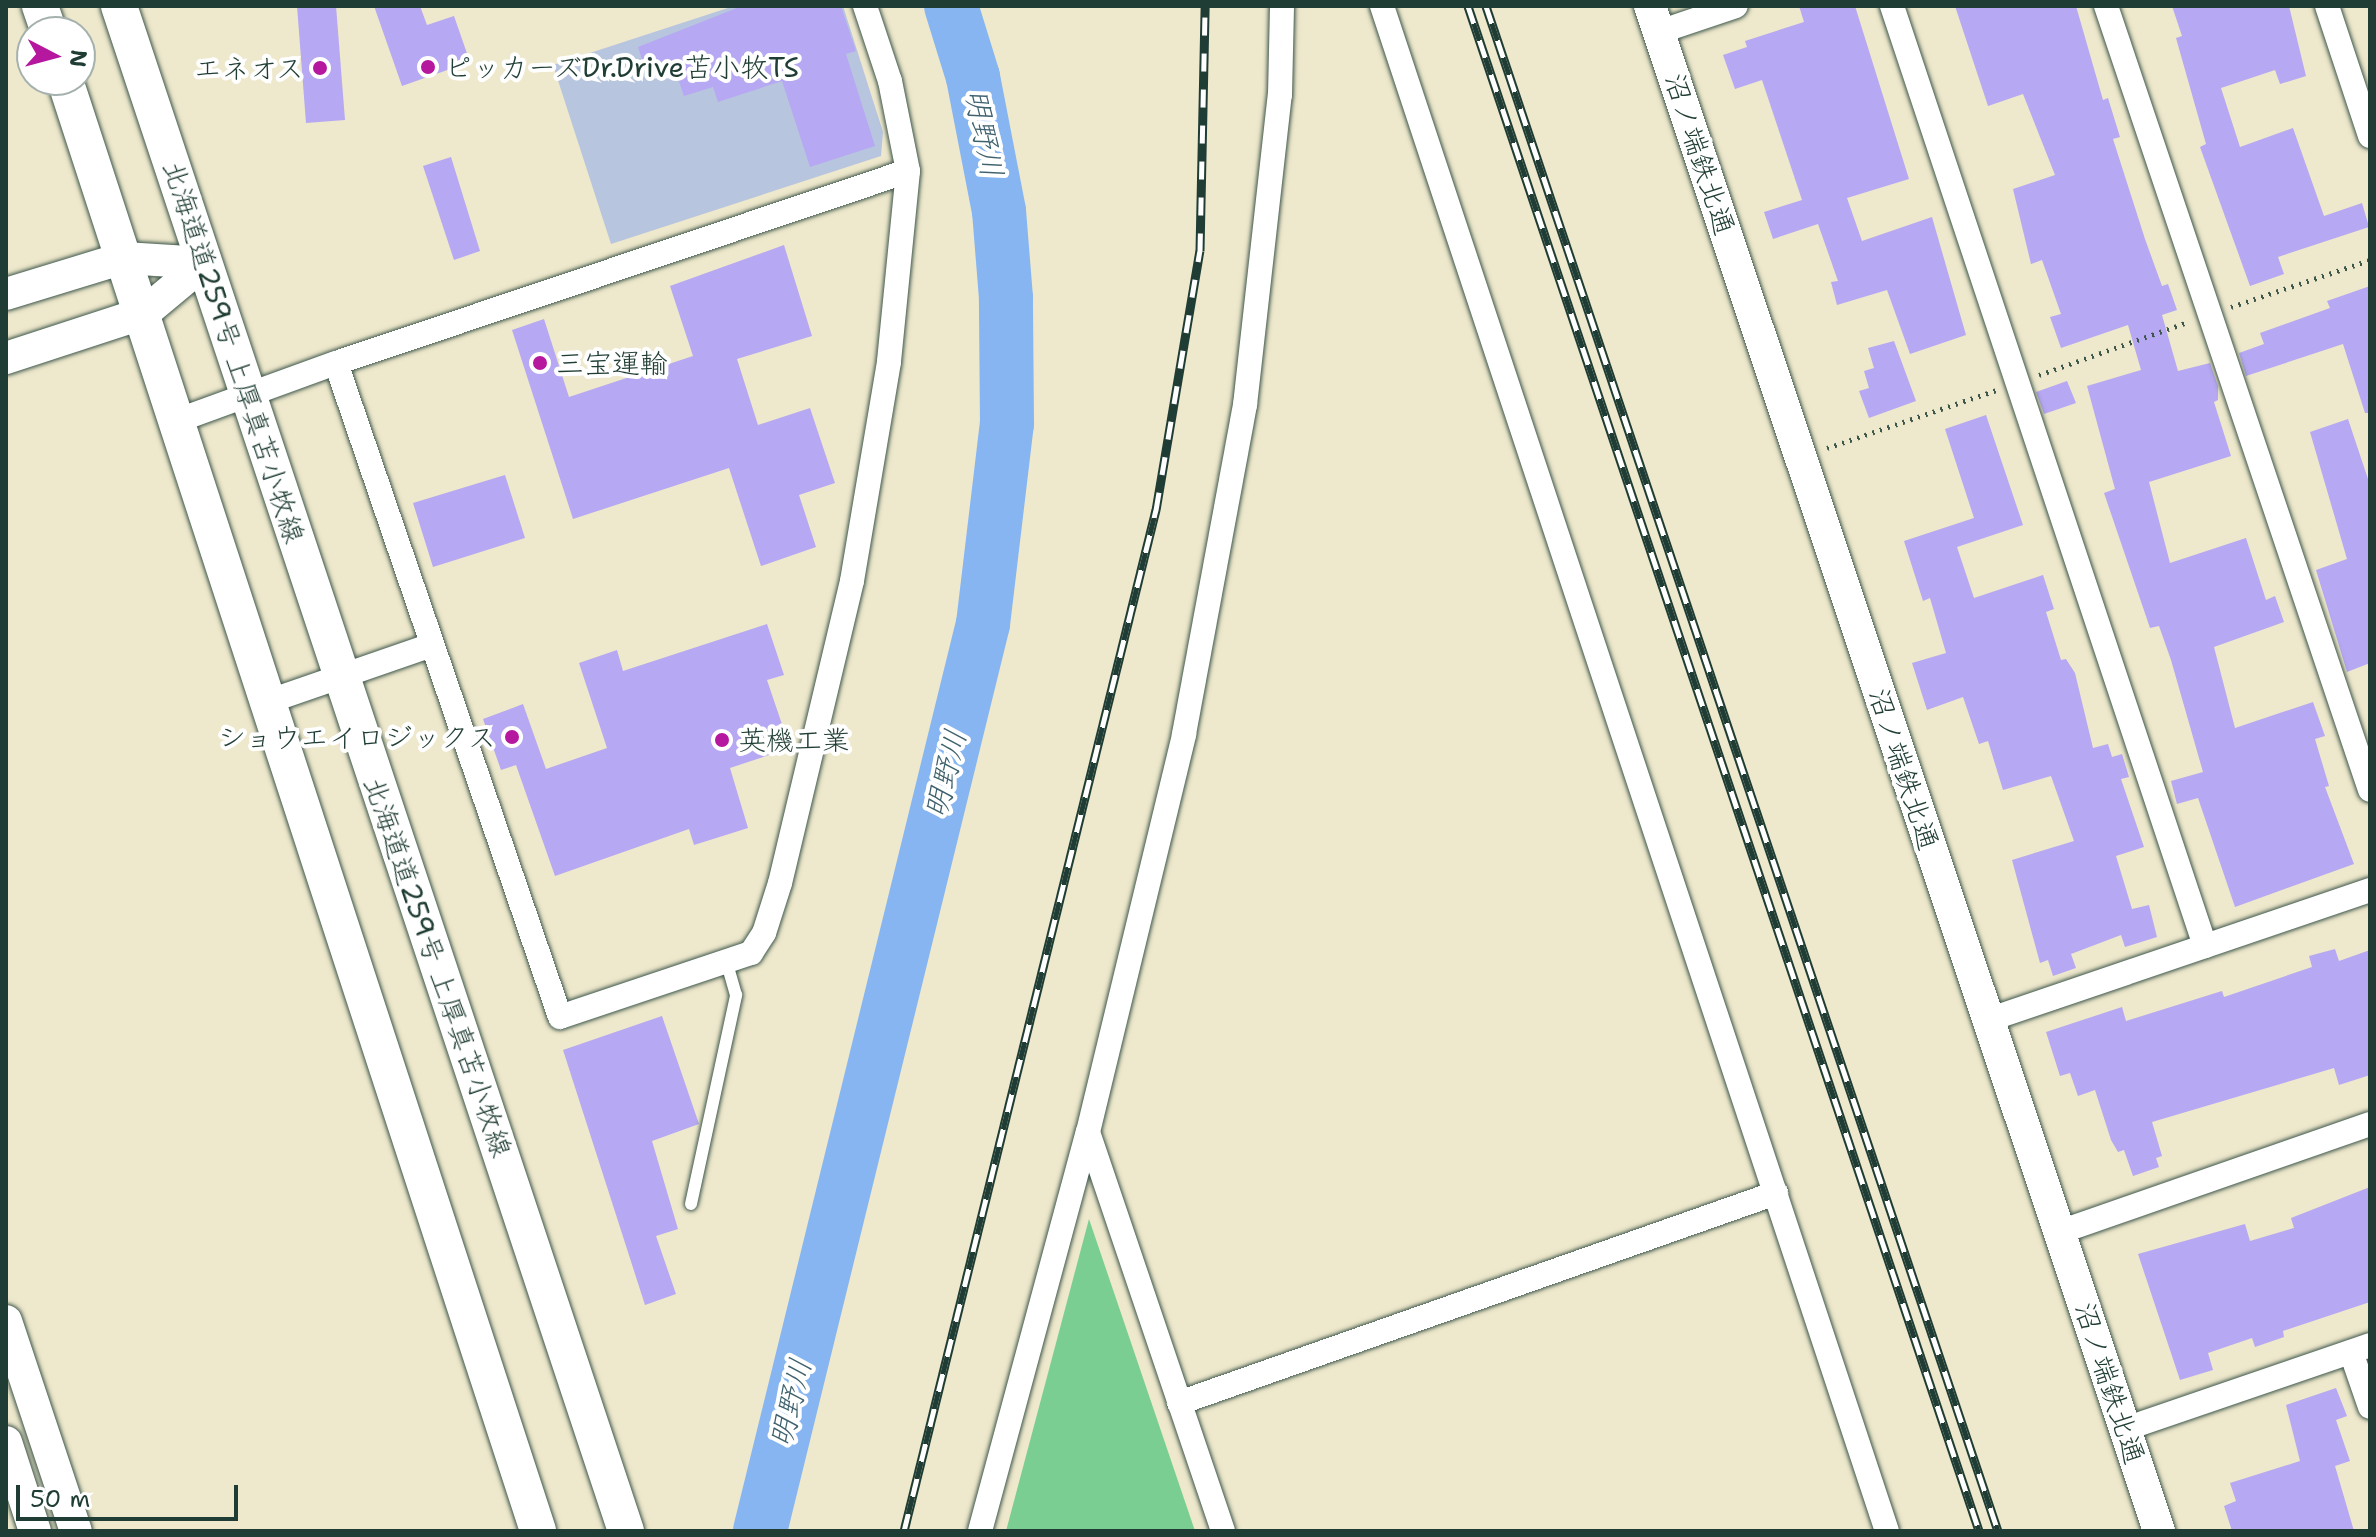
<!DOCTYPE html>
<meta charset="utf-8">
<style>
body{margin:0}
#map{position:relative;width:2376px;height:1537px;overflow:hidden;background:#eee8cc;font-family:"Shantell Sans","Klee One",sans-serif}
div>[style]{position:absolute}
.industrial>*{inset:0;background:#b8c5de}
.green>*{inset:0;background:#7ace91}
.river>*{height:54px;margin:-27px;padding:0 27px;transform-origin:27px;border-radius:27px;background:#86b5f1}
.building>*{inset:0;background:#b6a8f2}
.path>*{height:5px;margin-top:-2.5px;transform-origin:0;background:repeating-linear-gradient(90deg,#3e574b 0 2px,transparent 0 8px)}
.roads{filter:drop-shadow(0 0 2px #3e574b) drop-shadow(0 0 2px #3e574b)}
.service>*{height:12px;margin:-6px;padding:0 6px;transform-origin:6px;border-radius:6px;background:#fff}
.minor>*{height:24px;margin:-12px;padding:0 12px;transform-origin:12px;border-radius:12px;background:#fff}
.tertiary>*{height:32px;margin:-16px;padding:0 16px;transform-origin:16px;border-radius:16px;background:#fff}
.secondary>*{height:36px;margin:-18px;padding:0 18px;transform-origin:18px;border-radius:18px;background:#fff}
.rail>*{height:9px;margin-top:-4.5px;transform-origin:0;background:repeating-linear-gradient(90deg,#fff 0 18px,#1f3d34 0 36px);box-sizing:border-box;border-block:2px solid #1f3d34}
.dots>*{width:22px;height:22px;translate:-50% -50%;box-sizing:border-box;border:4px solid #fff;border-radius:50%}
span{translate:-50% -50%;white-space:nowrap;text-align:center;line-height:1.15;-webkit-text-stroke:8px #fff;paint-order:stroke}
.poi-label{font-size:28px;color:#1f3d34}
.left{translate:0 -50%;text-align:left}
.right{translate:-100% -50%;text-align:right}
.street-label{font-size:28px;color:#1f3d34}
.water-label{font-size:30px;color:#3e616d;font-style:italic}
.frame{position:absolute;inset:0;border:8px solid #1f3d34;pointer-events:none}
.north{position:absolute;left:16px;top:16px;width:80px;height:80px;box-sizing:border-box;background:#fff;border:2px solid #a5b1ae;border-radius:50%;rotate:96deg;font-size:22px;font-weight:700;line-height:32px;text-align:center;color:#1f3d34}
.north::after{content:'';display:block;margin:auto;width:28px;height:36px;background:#b5179e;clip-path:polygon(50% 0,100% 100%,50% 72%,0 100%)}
.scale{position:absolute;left:16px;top:1485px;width:222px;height:36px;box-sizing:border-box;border:4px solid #1f3d34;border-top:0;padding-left:10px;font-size:24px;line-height:28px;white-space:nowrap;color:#1f3d34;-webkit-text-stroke:6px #fff;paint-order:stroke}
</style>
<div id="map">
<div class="industrial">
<div style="clip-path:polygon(734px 6px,843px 6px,883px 132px,881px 156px,611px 244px,553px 65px)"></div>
</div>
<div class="green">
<div style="clip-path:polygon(1089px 1219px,1195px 1531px,1006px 1531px)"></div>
</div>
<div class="river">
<div style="left:760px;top:1531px;width:934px;rotate:-76.19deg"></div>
<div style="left:983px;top:624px;width:201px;rotate:-83.2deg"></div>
<div style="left:1007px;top:424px;width:126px;rotate:-90.5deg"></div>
<div style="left:1006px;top:298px;width:87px;rotate:-94.6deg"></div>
<div style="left:999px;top:211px;width:136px;rotate:-101deg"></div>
<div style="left:973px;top:77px;width:74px;rotate:-107.2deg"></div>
</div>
<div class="building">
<div style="clip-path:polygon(297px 6px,336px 6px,345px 120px,306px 123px)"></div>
<div style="clip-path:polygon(374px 6px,420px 6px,427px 25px,454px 16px,470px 62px,402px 86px)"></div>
<div style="clip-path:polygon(742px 6px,841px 6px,856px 51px,846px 54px,875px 146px,810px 167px,782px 81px,718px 102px,713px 87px,684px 96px,674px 67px,647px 75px,638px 47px)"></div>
<div style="clip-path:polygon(1799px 6px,1855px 6px,1909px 179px,1847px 198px,1862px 241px,1932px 217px,1966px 335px,1910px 354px,1887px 290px,1837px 305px,1831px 282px,1838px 281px,1818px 224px,1773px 239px,1764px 212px,1802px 200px,1762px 80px,1735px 89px,1723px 55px,1747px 47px,1745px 41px,1804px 22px)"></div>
<div style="clip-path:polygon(1955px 6px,2076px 6px,2103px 100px,2108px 98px,2120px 137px,2113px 139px,2145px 239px,2162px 286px,2168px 284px,2177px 310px,2162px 315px,2178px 371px,2210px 363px,2218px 386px,2218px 400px,2214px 402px,2231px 456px,2149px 482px,2170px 563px,2246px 538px,2266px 600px,2275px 596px,2284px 622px,2214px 647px,2235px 728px,2313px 702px,2325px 736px,2315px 739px,2329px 786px,2325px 787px,2354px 864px,2235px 907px,2198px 798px,2177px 804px,2171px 781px,2203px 772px,2171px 660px,2159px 626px,2150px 628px,2104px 493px,2115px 489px,2087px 386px,2141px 370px,2128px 325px,2061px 348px,2050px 317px,2061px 314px,2042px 260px,2031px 264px,2013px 189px,2055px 175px,2023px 94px,1988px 106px)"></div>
<div style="clip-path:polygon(2172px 6px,2289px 6px,2306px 76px,2280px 84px,2275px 70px,2221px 88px,2240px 147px,2293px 128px,2324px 216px,2362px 203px,2369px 227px,2278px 257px,2284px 274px,2250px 286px,2200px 147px,2206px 144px,2176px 38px,2182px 36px)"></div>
<div style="clip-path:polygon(451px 157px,480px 251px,454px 260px,423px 166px)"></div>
<div style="clip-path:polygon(784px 245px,812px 336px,737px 359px,758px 425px,810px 408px,835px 483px,799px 495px,816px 547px,761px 566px,729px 468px,573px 519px,512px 330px,544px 319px,569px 397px,693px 356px,670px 286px)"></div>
<div style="clip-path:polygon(2370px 286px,2370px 413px,2365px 413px,2343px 344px,2246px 376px,2239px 353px,2264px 344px,2260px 333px,2330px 308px,2327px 301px)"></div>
<div style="clip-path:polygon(1894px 341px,1916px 401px,1869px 418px,1859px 391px,1869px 388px,1864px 371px,1874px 368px,1868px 348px)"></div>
<div style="clip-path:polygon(2067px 381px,2076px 403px,2044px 414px,2036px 392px)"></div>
<div style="clip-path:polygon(1986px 415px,2023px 525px,1957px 547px,1974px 598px,2043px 575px,2054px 609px,2046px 612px,2061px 660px,2066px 659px,2075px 673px,2093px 748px,2108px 744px,2112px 757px,2122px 754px,2129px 777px,2121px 779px,2144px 847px,2116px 856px,2132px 909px,2149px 905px,2157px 937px,2125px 947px,2121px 935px,2071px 954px,2076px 968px,2053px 976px,2048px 960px,2040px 963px,2012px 860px,2074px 841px,2051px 776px,2003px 790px,1988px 741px,1979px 744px,1963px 697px,1927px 710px,1912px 663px,1946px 653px,1930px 598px,1923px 601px,1904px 541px,1974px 518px,1945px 429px)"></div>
<div style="clip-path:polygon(2348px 419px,2370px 485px,2370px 663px,2347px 672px,2316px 570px,2347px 559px,2310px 432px)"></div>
<div style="clip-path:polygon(505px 475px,525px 538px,433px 567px,413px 503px)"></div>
<div style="clip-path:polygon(767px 624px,784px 675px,767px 680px,790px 748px,730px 768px,748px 828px,694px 845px,689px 829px,555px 876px,516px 765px,501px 770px,483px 719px,523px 704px,546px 769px,607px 748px,579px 663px,617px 650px,623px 671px)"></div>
<div style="clip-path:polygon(2335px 949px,2339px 961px,2370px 950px,2370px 1075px,2339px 1085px,2334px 1068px,2152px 1122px,2162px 1156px,2156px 1158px,2159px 1167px,2133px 1176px,2124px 1150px,2118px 1152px,2111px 1140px,2095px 1090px,2078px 1096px,2070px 1073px,2060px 1076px,2046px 1032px,2122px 1007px,2126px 1021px,2222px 991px,2224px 997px,2312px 967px,2309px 956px)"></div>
<div style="clip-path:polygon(662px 1016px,699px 1124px,652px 1141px,678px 1229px,656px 1236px,676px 1294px,645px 1305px,563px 1050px)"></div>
<div style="clip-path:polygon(2370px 1187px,2370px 1302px,2283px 1331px,2284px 1337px,2255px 1347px,2252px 1338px,2208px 1353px,2213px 1370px,2180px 1380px,2138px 1254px,2245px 1224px,2250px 1241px,2294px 1228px,2291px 1218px)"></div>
<div style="clip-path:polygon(2336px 1388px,2347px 1416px,2336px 1420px,2350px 1461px,2335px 1466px,2354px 1531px,2232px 1531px,2224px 1506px,2236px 1501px,2230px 1483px,2300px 1461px,2286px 1405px)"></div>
</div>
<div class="path">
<div style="left:2231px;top:307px;width:147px;rotate:-18.7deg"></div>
<div style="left:2039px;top:375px;width:158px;rotate:-19.6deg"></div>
<div style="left:1827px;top:448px;width:179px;rotate:-18.9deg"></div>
</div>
<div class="roads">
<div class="service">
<div style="left:691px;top:1204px;width:214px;rotate:-77.8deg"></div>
<div style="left:736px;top:995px;width:35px;rotate:-106deg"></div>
</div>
<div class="minor">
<div style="left:865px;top:6px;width:79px;rotate:71.6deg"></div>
<div style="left:890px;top:81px;width:92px;rotate:78.7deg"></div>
<div style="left:908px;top:171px;width:192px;rotate:95.7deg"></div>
<div style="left:889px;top:362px;width:222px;rotate:99.6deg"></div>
<div style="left:852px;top:581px;width:310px;rotate:103.4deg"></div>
<div style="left:780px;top:883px;width:52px;rotate:107.7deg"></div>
<div style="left:764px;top:933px;width:24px;rotate:123deg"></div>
<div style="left:751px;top:953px;width:201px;rotate:161.5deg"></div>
<div style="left:560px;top:1017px;width:691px;rotate:-108.91deg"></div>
<div style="left:336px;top:363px;width:603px;rotate:-18.56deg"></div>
<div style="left:1382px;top:6px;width:1606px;rotate:71.68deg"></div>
<div style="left:1892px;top:6px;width:991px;rotate:71.58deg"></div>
<div style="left:2106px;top:6px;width:827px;rotate:71.39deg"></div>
<div style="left:2327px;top:6px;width:137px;rotate:71.7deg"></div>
<div style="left:1659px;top:32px;width:81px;rotate:-18.7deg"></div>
<div style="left:179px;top:420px;width:167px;rotate:-20deg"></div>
<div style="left:270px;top:701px;width:171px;rotate:-19.1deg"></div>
<div style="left:1988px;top:1020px;width:404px;rotate:-18.8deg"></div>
<div style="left:1088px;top:1132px;width:421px;rotate:71.3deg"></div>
<div style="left:2060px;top:1232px;width:328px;rotate:-19.2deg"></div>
<div style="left:2351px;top:1352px;width:58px;rotate:70.9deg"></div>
<div style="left:1179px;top:1403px;width:633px;rotate:-19.38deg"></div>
<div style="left:2125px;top:1429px;width:259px;rotate:-18.9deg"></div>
<div style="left:980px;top:1531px;width:413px;rotate:-74.9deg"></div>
<div style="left:1088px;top:1132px;width:409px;rotate:-76.4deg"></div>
<div style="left:1184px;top:734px;width:335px;rotate:-79.5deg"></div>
<div style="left:1245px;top:405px;width:312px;rotate:-83.6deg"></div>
<div style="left:1280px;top:95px;width:89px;rotate:-88.7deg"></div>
</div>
<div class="tertiary">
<div style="left:1650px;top:6px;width:1608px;rotate:71.54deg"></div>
<div style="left:6px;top:294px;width:123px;rotate:-17deg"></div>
<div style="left:124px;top:258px;width:80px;rotate:3.6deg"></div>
<div style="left:6px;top:358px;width:145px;rotate:-18.1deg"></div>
<div style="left:144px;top:313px;width:78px;rotate:-39.8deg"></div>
<div style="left:6px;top:1321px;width:221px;rotate:71.6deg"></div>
<div style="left:6px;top:1442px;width:94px;rotate:72deg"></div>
</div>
<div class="secondary">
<div style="left:40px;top:6px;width:28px;rotate:71deg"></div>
<div style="left:119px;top:6px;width:1607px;rotate:71.61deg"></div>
<div style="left:65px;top:80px;width:1526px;rotate:71.94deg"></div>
</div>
</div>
<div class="rail">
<div style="left:1468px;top:6px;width:1608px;rotate:71.47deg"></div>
<div style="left:1486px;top:6px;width:1609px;rotate:71.44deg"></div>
<div style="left:904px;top:1531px;width:1052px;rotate:-76.14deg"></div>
<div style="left:1156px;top:510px;width:263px;rotate:-80.4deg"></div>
<div style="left:1200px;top:251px;width:245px;rotate:-88.8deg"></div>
</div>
<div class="dots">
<div style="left:428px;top:67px;background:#b5179e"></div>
<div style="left:320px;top:68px;background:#b5179e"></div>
<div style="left:540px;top:363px;background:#b5179e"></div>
<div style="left:512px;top:737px;background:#b5179e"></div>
<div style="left:722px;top:740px;background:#b5179e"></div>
</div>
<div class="poi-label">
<span class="left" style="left:444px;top:67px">ピッカーズDr.Drive苫小牧TS</span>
<span class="right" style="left:304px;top:68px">エネオス</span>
<span class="left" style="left:556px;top:363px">三宝運輸</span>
<span class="right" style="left:496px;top:737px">ショウエイロジックス</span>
<span class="left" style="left:738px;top:740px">英機工業</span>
</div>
<div class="street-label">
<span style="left:1700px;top:154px;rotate:72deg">沼ノ端鉄北通</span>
<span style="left:234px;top:352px;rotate:72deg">北海道道259号 上厚真苫小牧線</span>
<span style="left:1904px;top:769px;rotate:72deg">沼ノ端鉄北通</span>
<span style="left:438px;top:967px;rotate:71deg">北海道道259号 上厚真苫小牧線</span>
<span style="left:2110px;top:1383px;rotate:72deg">沼ノ端鉄北通</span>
</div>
<div class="water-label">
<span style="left:984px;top:133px;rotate:79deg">明野川</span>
<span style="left:946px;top:774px;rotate:-76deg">明野川</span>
<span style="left:791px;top:1403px;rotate:-76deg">明野川</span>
</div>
<div class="frame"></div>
<div class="north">N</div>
<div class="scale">50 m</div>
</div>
